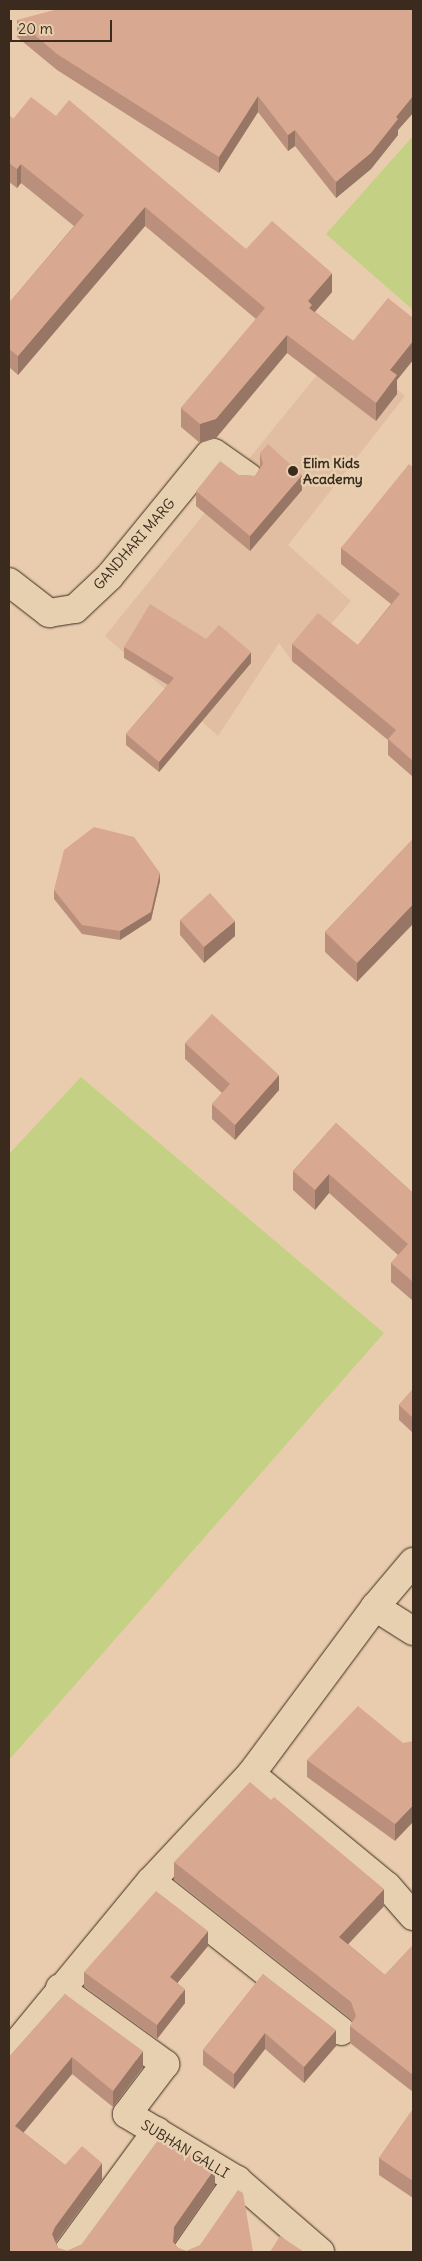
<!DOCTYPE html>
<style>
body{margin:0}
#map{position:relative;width:422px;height:2261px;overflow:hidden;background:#e9ccad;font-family:Delius,sans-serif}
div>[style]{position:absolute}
.built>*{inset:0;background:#e1bea1}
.green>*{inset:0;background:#c4d185}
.roads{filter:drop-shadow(0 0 1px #3b2a1e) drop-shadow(0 0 1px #3b2a1e)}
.minor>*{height:28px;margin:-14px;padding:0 14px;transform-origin:14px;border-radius:14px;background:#e7d0b0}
.wall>*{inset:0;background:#ba907c}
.shaded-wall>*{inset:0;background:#977665}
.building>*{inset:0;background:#d8a890}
.dots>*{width:14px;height:14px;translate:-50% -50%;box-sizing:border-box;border:2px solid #e7d0b0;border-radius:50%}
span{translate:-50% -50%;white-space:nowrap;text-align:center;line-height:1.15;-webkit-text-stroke:5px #e7d0b0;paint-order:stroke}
.poi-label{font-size:14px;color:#3b2a1e;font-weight:700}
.left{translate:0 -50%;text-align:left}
.street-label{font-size:14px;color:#3b2a1e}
.frame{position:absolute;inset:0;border:10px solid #3b2a1e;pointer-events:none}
.scale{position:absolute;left:10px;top:20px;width:102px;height:22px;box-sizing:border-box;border:2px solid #3b2a1e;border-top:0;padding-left:6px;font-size:15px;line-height:18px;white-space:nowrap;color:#3b2a1e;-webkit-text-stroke:4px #e7d0b0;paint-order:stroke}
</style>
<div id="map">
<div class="built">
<div style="clip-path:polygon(342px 344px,405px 396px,288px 545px,351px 601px,295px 665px,279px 643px,218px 736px,105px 636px)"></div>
</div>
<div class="green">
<div style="clip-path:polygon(413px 136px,413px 310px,326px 234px)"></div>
<div style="clip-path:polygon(81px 1077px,384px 1333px,9px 1760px,9px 1154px)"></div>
</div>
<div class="roads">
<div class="minor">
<div style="left:9px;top:582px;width:51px;rotate:37.8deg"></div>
<div style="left:49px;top:613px;width:26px;rotate:-9deg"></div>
<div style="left:75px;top:609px;width:47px;rotate:-43.3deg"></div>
<div style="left:109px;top:577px;width:158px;rotate:-50.7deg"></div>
<div style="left:209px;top:455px;width:5px;rotate:-22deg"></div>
<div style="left:214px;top:453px;width:42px;rotate:35.2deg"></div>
<div style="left:375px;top:1607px;width:45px;rotate:32.3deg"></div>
<div style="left:251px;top:1774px;width:176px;rotate:39.5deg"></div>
<div style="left:387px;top:1886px;width:40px;rotate:49deg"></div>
<div style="left:151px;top:1881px;width:242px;rotate:38.3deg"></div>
<div style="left:60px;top:1988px;width:130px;rotate:35.9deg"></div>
<div style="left:165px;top:2064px;width:63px;rotate:127.2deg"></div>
<div style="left:127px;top:2114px;width:128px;rotate:31deg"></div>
<div style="left:237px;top:2180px;width:110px;rotate:40.9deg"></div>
<div style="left:9px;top:2053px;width:223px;rotate:-50.5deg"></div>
<div style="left:151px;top:1881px;width:146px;rotate:-46.9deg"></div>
<div style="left:251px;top:1774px;width:208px;rotate:-53.4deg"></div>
<div style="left:375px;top:1607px;width:59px;rotate:-49.8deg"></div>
<div style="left:68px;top:2252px;width:150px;rotate:-53.7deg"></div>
<div style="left:187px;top:2252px;width:88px;rotate:-55.2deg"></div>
</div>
</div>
<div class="wall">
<div style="clip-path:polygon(413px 9px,413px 113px,398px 130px,398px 135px,371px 169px,336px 198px,295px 146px,288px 151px,258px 112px,219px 173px,57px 70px,17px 37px,17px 20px)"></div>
<div style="clip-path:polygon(9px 115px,13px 119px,56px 116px,246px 249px,332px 292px,315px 312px,353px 341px,413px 318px,413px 360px,397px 380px,397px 394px,376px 421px,287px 353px,216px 438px,200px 443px,181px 427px,181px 408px,256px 319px,145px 226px,18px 375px,9px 367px,9px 303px,74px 226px,21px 183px,17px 188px,9px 182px)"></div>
<div style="clip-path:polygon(260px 453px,302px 490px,250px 551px,196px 506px,196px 491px,239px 475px,255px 476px,260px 468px)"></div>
<div style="clip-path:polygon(413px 467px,413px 777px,388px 755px,388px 740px,292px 661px,292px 644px,358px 645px,391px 604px,341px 564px,341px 548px)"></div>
<div style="clip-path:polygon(124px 647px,251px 663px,159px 772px,126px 745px,126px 734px,168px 685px,124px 658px)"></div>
<div style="clip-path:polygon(413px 839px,357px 982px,325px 952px,325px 932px)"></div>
<div style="clip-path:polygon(160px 881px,151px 920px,120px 940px,82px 934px,54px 899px,54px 890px)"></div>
<div style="clip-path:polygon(180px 920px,235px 936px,204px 963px,180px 935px)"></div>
<div style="clip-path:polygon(185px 1043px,279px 1090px,235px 1140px,212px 1119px,212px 1104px,222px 1093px,185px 1059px)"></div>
<div style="clip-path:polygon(336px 1123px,413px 1193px,413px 1301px,391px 1282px,391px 1263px,398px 1255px,329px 1193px,315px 1210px,293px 1190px,293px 1171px)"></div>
<div style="clip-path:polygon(413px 1389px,413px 1433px,399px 1420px,399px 1405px)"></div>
<div style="clip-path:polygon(403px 1743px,395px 1841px,307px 1777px,307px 1760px)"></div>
<div style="clip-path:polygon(174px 1862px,384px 1906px,348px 1944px,385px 1975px,413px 1945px,413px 2092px,350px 2043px,350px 2026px,352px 2023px,351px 2019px,174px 1879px)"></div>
<div style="clip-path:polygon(208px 1946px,177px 1983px,185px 2003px,157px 2039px,84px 1986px,84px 1972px)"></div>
<div style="clip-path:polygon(263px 1974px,336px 2046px,304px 2083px,265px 2049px,234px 2089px,203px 2065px,203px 2050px)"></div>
<div style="clip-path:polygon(65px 1994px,143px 2067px,113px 2107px,72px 2074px,23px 2132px,65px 2165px,102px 2180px,56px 2242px,58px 2248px,67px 2251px,215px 2185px,174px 2243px,178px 2248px,186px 2251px,9px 2252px,9px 2057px)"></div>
<div style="clip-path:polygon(413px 2109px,413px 2198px,379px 2175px,379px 2158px)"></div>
</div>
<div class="shaded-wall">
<div style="clip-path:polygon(258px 96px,258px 112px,219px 173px,219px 157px)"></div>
<div style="clip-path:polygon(413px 96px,413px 113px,398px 130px,398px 135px,371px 169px,336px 198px,336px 182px,396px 117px)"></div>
<div style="clip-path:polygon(295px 130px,295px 146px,288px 151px,288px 135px)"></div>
<div style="clip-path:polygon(21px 164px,21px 183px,17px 188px,17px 169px)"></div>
<div style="clip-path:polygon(145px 207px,145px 226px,18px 375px,18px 356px)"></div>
<div style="clip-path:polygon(332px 273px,332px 292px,312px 315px,312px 323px,308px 301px)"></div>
<div style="clip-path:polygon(287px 335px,287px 353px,216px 438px,200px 443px,200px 424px)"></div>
<div style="clip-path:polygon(413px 341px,413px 360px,397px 380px,397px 394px,376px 421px,376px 403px,390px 370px)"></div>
<div style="clip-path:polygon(302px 475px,302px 490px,250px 551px,250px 536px)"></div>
<div style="clip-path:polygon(251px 652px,251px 663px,159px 772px,159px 762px)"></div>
<div style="clip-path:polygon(160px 873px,160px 881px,151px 920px,120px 940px,120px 931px)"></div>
<div style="clip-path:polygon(413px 904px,413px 924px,357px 982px,357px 963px)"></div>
<div style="clip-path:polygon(235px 921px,235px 936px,204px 963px,204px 947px)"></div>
<div style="clip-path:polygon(279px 1075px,279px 1090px,235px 1140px,235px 1125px)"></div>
<div style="clip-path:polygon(329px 1174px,329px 1193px,315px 1210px,315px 1190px)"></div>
<div style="clip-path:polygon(413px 1805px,413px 1822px,395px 1841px,395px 1824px)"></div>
<div style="clip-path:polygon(384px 1889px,384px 1906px,339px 1954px,339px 1937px)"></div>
<div style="clip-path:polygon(208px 1931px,208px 1946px,170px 1992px,170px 1977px)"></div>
<div style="clip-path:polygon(185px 1989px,185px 2003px,157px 2039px,157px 2025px)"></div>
<div style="clip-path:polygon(336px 2030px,336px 2046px,304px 2083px,304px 2067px)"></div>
<div style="clip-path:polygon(265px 2033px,265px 2049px,234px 2089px,234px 2074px)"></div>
<div style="clip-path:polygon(143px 2051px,143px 2067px,113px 2107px,113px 2091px)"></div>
<div style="clip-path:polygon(72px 2057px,72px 2074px,15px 2143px,15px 2126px)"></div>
<div style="clip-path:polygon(102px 2163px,102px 2180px,55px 2243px,52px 2234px,55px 2227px)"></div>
<div style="clip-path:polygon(215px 2168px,215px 2185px,174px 2244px,173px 2242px,174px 2227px)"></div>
</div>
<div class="building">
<div style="clip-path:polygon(58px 9px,413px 9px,413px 96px,396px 117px,398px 119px,371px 153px,336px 182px,295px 130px,288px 135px,258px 96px,219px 157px,57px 54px,17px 20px)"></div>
<div style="clip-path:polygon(31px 97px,56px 116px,69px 100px,246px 249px,272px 221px,332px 273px,308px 301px,312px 305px,309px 308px,353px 341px,388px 298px,413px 318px,413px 341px,390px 370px,397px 375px,376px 403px,287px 335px,216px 419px,200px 424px,181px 408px,265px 308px,145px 207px,18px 356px,9px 349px,9px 303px,84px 215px,21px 164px,17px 169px,9px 163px,9px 115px,13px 119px)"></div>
<div style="clip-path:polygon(268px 444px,302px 475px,250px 536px,196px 491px,220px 461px,239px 475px,255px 476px,263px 464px,260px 453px)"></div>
<div style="clip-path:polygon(409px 464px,413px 467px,413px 761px,388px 739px,396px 730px,292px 644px,318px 613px,358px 645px,400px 594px,341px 548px)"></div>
<div style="clip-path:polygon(150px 604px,206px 639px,219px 625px,251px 652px,159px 762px,126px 734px,174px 678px,124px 647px)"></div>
<div style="clip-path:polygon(94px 827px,134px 837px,160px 873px,151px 912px,120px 931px,82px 925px,54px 890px,64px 850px)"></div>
<div style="clip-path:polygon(413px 839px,413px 904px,357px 963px,325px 932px)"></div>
<div style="clip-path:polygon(210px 893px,235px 921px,204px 947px,180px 920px)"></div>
<div style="clip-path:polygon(212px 1014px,279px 1075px,235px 1125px,212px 1104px,230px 1084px,185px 1043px)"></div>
<div style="clip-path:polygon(336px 1123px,413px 1193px,413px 1282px,391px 1263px,408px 1244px,329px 1174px,315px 1190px,293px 1171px)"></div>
<div style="clip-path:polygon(413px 1389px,413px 1418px,399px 1405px)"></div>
<div style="clip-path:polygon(358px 1706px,403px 1743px,413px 1741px,413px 1805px,395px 1824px,307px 1760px)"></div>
<div style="clip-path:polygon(250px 1782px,271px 1800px,274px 1797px,384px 1889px,339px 1937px,385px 1975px,413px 1945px,413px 2075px,350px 2026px,356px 2016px,351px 2002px,174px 1862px)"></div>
<div style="clip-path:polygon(156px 1891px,208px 1931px,170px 1977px,185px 1989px,157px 2025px,84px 1972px)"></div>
<div style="clip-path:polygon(263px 1974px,336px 2030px,304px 2067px,265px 2033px,234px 2074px,203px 2050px)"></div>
<div style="clip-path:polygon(65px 1994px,143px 2051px,113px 2091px,72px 2057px,15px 2126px,65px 2165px,82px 2146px,102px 2163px,55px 2227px,52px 2234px,58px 2248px,67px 2251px,81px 2245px,161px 2136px,215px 2168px,174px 2227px,173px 2242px,178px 2248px,186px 2251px,200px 2245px,238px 2190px,243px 2193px,253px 2252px,9px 2252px,9px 2057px)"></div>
<div style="clip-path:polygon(413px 2109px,413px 2181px,379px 2158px)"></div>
<div style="clip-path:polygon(280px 2236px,304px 2252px,270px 2252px)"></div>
</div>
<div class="dots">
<div style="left:293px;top:471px;background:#3b2a1e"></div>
</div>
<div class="poi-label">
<span class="left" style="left:303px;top:471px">Elim Kids<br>Academy</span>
</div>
<div class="street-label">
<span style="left:134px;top:544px;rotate:-49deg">GANDHARI MARG</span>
<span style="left:185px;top:2149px;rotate:31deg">SUBHAN GALLI</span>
</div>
<div class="frame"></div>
<div class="scale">20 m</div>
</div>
